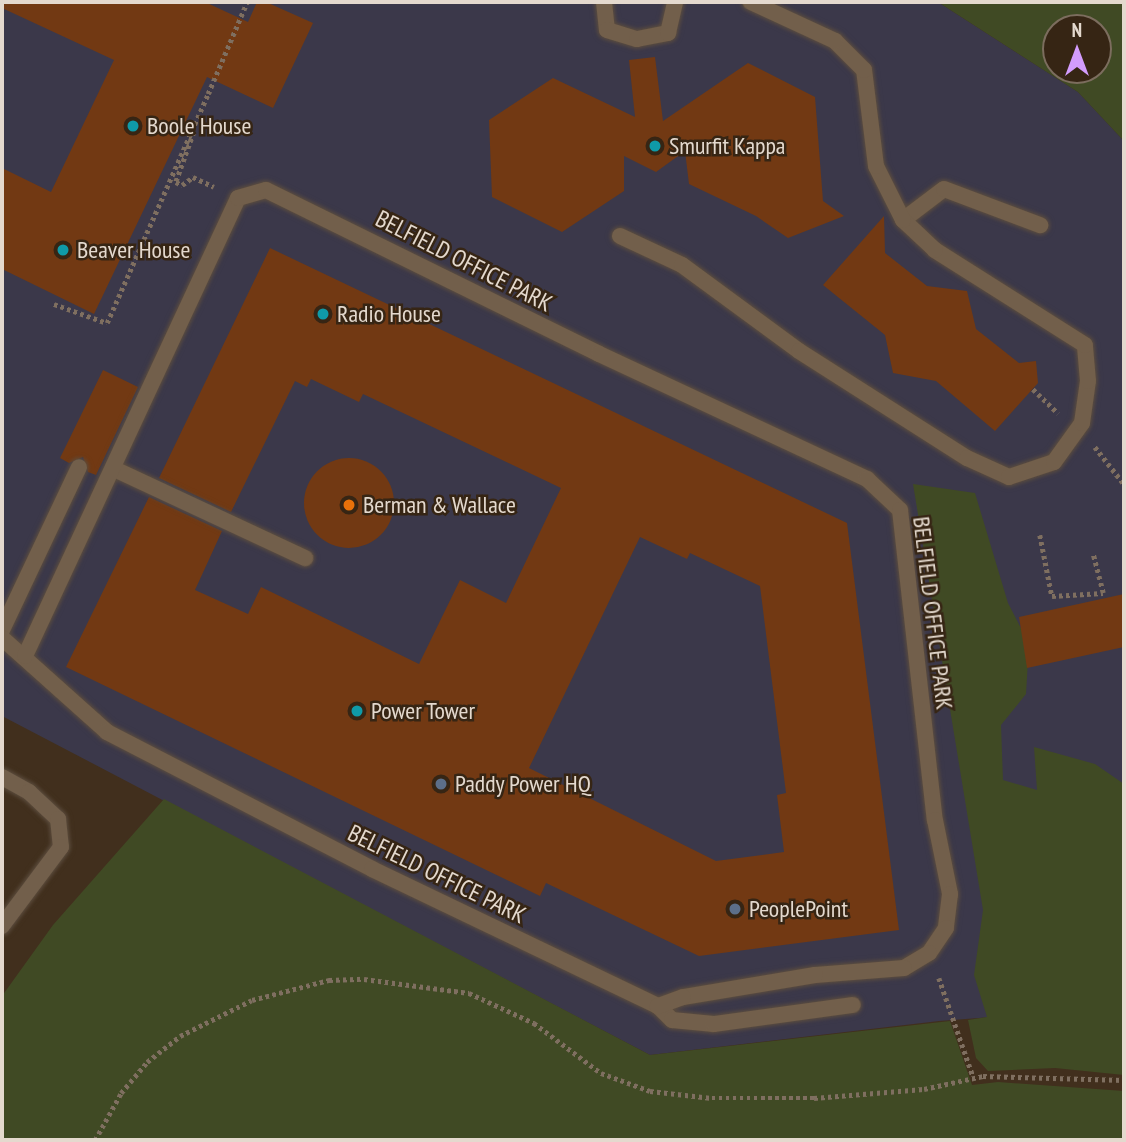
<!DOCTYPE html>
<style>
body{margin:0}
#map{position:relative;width:1126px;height:1142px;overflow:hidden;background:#412f1d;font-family:"PT Sans Narrow",sans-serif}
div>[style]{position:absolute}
.commercial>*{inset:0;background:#3b384a}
.green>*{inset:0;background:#404a24}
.building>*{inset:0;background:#723913}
.round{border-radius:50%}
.path>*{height:4.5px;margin-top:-2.25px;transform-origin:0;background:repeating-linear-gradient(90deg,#7f6f60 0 3.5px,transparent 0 7px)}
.roads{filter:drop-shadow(0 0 2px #5c4d3e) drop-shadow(0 0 2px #5c4d3e)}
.lane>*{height:16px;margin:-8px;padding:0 8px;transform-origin:8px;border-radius:8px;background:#725f4b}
.dots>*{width:19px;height:19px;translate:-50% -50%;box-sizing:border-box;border:4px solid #362514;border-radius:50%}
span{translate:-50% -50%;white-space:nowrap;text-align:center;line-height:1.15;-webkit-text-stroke:5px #362514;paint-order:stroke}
.poi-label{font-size:24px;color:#e4d9ce}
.left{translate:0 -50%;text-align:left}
.street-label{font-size:24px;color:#e4d9ce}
.frame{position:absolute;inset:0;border:4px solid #e4d9ce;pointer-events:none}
.north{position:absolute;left:1042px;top:14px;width:70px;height:70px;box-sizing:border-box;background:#362514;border:2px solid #7c6d5e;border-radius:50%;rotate:0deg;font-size:19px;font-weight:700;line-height:28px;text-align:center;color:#e4d9ce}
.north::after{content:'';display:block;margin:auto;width:24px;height:32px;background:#d39cfd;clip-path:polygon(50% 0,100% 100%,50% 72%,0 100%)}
</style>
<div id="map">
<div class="commercial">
<div style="clip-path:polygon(2px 2px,938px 2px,1078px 92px,1124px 141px,1124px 1007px,939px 1021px,650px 1055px,2px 716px)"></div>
</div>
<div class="green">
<div style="clip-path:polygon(evenodd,938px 2px,1124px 2px,1124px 141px,1078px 92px,938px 2px,1056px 28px,1098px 28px,1098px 70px,1056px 70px,1056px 28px)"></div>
<div style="clip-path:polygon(913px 484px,975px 493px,1008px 603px,1029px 644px,1026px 694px,1001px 725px,1003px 780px,1037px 790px,1034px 747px,1095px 764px,1124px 784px,1124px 1075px,1055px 1068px,988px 1071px,976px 1058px,968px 1020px,987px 1017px,974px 975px,983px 910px)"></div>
<div style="clip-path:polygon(164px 799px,650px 1055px,950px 1021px,972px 1085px,998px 1082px,1124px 1091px,1124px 1140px,2px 1140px,2px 996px,53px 925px)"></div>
</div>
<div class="building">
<div style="clip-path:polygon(2px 2px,205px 2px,248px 22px,257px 2px,266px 2px,313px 23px,273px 108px,207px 77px,94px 314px,2px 269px,2px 168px,51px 192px,114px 60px,2px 8px)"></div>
<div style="clip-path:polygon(655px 57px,663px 121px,748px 63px,815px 97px,823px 201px,844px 216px,788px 238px,756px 216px,689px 184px,685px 151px,656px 172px,624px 156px,624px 191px,562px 232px,492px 197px,489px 120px,553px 78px,635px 117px,629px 60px)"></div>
<div style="clip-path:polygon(884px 216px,885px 253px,927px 286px,967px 291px,976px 329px,1019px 363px,1036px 361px,1038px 383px,995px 431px,936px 381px,893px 373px,885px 335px,823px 285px)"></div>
<div style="clip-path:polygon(evenodd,270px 248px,847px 523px,899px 930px,699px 956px,546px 883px,540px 896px,66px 667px,149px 497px,222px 531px,195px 590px,248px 614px,261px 587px,419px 664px,460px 580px,506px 603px,561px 488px,363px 394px,359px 402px,311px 379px,307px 387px,295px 381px,231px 512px,159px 478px,270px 248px,640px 537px,687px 559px,690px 553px,760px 586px,786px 793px,777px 795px,784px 852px,716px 861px,529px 768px,640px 537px)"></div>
<div style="clip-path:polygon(103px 370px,138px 387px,96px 475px,88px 472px,83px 457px,69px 463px,60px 458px)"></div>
<div class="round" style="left:304px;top:458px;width:90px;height:90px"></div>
<div style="clip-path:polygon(1124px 594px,1124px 647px,1027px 668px,1019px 617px)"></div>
</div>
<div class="path">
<div style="left:208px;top:94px;width:100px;rotate:-67deg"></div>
<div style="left:194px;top:132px;width:53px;rotate:109.8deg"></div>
<div style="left:176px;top:182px;width:7px;rotate:27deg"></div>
<div style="left:182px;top:185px;width:14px;rotate:-36deg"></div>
<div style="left:193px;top:177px;width:23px;rotate:25deg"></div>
<div style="left:54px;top:304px;width:56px;rotate:19.7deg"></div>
<div style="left:107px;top:323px;width:253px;rotate:-66.2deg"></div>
<div style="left:1033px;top:389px;width:35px;rotate:44deg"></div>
<div style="left:1095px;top:447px;width:47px;rotate:51.9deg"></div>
<div style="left:1040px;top:535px;width:62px;rotate:78.9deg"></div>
<div style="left:1052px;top:596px;width:51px;rotate:-3.4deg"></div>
<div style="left:1103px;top:593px;width:40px;rotate:-104.4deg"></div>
<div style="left:939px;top:978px;width:104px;rotate:70.9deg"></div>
<div style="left:95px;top:1140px;width:54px;rotate:-61deg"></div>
<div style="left:121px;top:1093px;width:40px;rotate:-50deg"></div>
<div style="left:147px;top:1062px;width:42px;rotate:-38.2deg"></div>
<div style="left:180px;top:1036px;width:80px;rotate:-26.6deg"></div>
<div style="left:252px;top:1000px;width:80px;rotate:-14.6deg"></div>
<div style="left:329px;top:980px;width:35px;rotate:-2deg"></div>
<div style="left:364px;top:979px;width:106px;rotate:7.6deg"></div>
<div style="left:469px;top:993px;width:72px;rotate:24.8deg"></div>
<div style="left:534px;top:1023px;width:84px;rotate:36.7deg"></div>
<div style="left:601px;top:1073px;width:52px;rotate:20.2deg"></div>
<div style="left:650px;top:1091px;width:62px;rotate:6.4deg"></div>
<div style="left:712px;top:1098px;width:102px"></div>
<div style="left:814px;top:1098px;width:110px;rotate:-4.7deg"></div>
<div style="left:924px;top:1089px;width:60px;rotate:-12.4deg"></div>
<div style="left:983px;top:1076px;width:141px;rotate:1.6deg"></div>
</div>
<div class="roads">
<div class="lane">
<div style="left:604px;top:2px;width:28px;rotate:84deg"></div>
<div style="left:607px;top:30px;width:31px;rotate:17deg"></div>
<div style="left:637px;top:39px;width:32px;rotate:-11deg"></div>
<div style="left:668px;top:33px;width:32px;rotate:-77deg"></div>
<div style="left:903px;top:220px;width:51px;rotate:-37.1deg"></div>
<div style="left:944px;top:189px;width:103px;rotate:20.6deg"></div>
<div style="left:620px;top:236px;width:68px;rotate:25.1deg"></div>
<div style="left:682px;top:265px;width:145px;rotate:36.3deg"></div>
<div style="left:799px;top:351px;width:199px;rotate:32.5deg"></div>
<div style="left:967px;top:458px;width:46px;rotate:24.3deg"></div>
<div style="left:1009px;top:477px;width:47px;rotate:-18.4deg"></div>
<div style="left:1054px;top:462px;width:48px;rotate:-54.3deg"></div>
<div style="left:1082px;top:423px;width:42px;rotate:-81.9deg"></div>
<div style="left:1088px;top:381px;width:36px;rotate:-95deg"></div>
<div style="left:1085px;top:345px;width:178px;rotate:-147.7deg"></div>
<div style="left:935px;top:250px;width:44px;rotate:-136.8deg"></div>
<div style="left:903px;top:220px;width:60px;rotate:-116.6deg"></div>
<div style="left:876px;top:166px;width:97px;rotate:-97.1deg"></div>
<div style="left:864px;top:70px;width:41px;rotate:-135deg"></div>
<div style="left:835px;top:41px;width:93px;rotate:-155.1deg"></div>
<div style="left:114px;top:469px;width:211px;rotate:25deg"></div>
<div style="left:2px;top:630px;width:180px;rotate:-64.7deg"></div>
<div style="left:2px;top:638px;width:141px;rotate:41.8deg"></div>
<div style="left:107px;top:732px;width:298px;rotate:27.3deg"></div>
<div style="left:372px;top:869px;width:317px;rotate:25.6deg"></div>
<div style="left:658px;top:1006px;width:20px;rotate:45deg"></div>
<div style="left:672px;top:1020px;width:42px;rotate:5.4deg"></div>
<div style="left:714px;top:1024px;width:140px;rotate:-7.8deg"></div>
<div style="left:25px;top:656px;width:505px;rotate:-65.06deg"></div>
<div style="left:238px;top:198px;width:29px;rotate:-16deg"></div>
<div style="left:266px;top:190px;width:371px;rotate:26.2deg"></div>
<div style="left:599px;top:354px;width:296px;rotate:25deg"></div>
<div style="left:867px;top:479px;width:45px;rotate:43.2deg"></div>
<div style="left:900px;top:510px;width:312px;rotate:83.6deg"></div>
<div style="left:935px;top:820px;width:76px;rotate:78.5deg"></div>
<div style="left:950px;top:894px;width:34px;rotate:97deg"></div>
<div style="left:946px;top:928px;width:30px;rotate:124deg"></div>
<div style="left:929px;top:953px;width:29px;rotate:149deg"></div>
<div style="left:904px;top:968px;width:89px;rotate:175.5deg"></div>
<div style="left:815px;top:975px;width:134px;rotate:170.5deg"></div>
<div style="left:683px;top:997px;width:27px;rotate:160deg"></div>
<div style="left:2px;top:777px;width:31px;rotate:29deg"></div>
<div style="left:29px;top:792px;width:40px;rotate:43deg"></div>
<div style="left:58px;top:819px;width:28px;rotate:84deg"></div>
<div style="left:61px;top:847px;width:99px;rotate:126.8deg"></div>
</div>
</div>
<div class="dots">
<div style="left:133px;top:126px;background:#0f9aa8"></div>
<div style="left:655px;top:146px;background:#0f9aa8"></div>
<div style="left:63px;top:250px;background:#0f9aa8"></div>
<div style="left:323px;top:314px;background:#0f9aa8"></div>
<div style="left:349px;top:505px;background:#e8710a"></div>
<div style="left:357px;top:711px;background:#0f9aa8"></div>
<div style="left:441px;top:784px;background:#5c6f8a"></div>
<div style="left:735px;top:909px;background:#5c6f8a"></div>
</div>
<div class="poi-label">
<span class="left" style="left:147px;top:126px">Boole House</span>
<span class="left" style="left:669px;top:146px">Smurfit Kappa</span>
<span class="left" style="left:77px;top:250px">Beaver House</span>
<span class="left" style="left:337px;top:314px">Radio House</span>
<span class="left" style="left:363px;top:505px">Berman &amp; Wallace</span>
<span class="left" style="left:371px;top:711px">Power Tower</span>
<span class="left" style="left:455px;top:784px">Paddy Power HQ</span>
<span class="left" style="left:749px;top:909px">PeoplePoint</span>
</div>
<div class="street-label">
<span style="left:464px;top:261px;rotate:27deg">BELFIELD OFFICE PARK</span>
<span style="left:933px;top:613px;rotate:83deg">BELFIELD OFFICE PARK</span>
<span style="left:437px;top:874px;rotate:26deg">BELFIELD OFFICE PARK</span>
</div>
<div class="frame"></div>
<div class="north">N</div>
</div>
